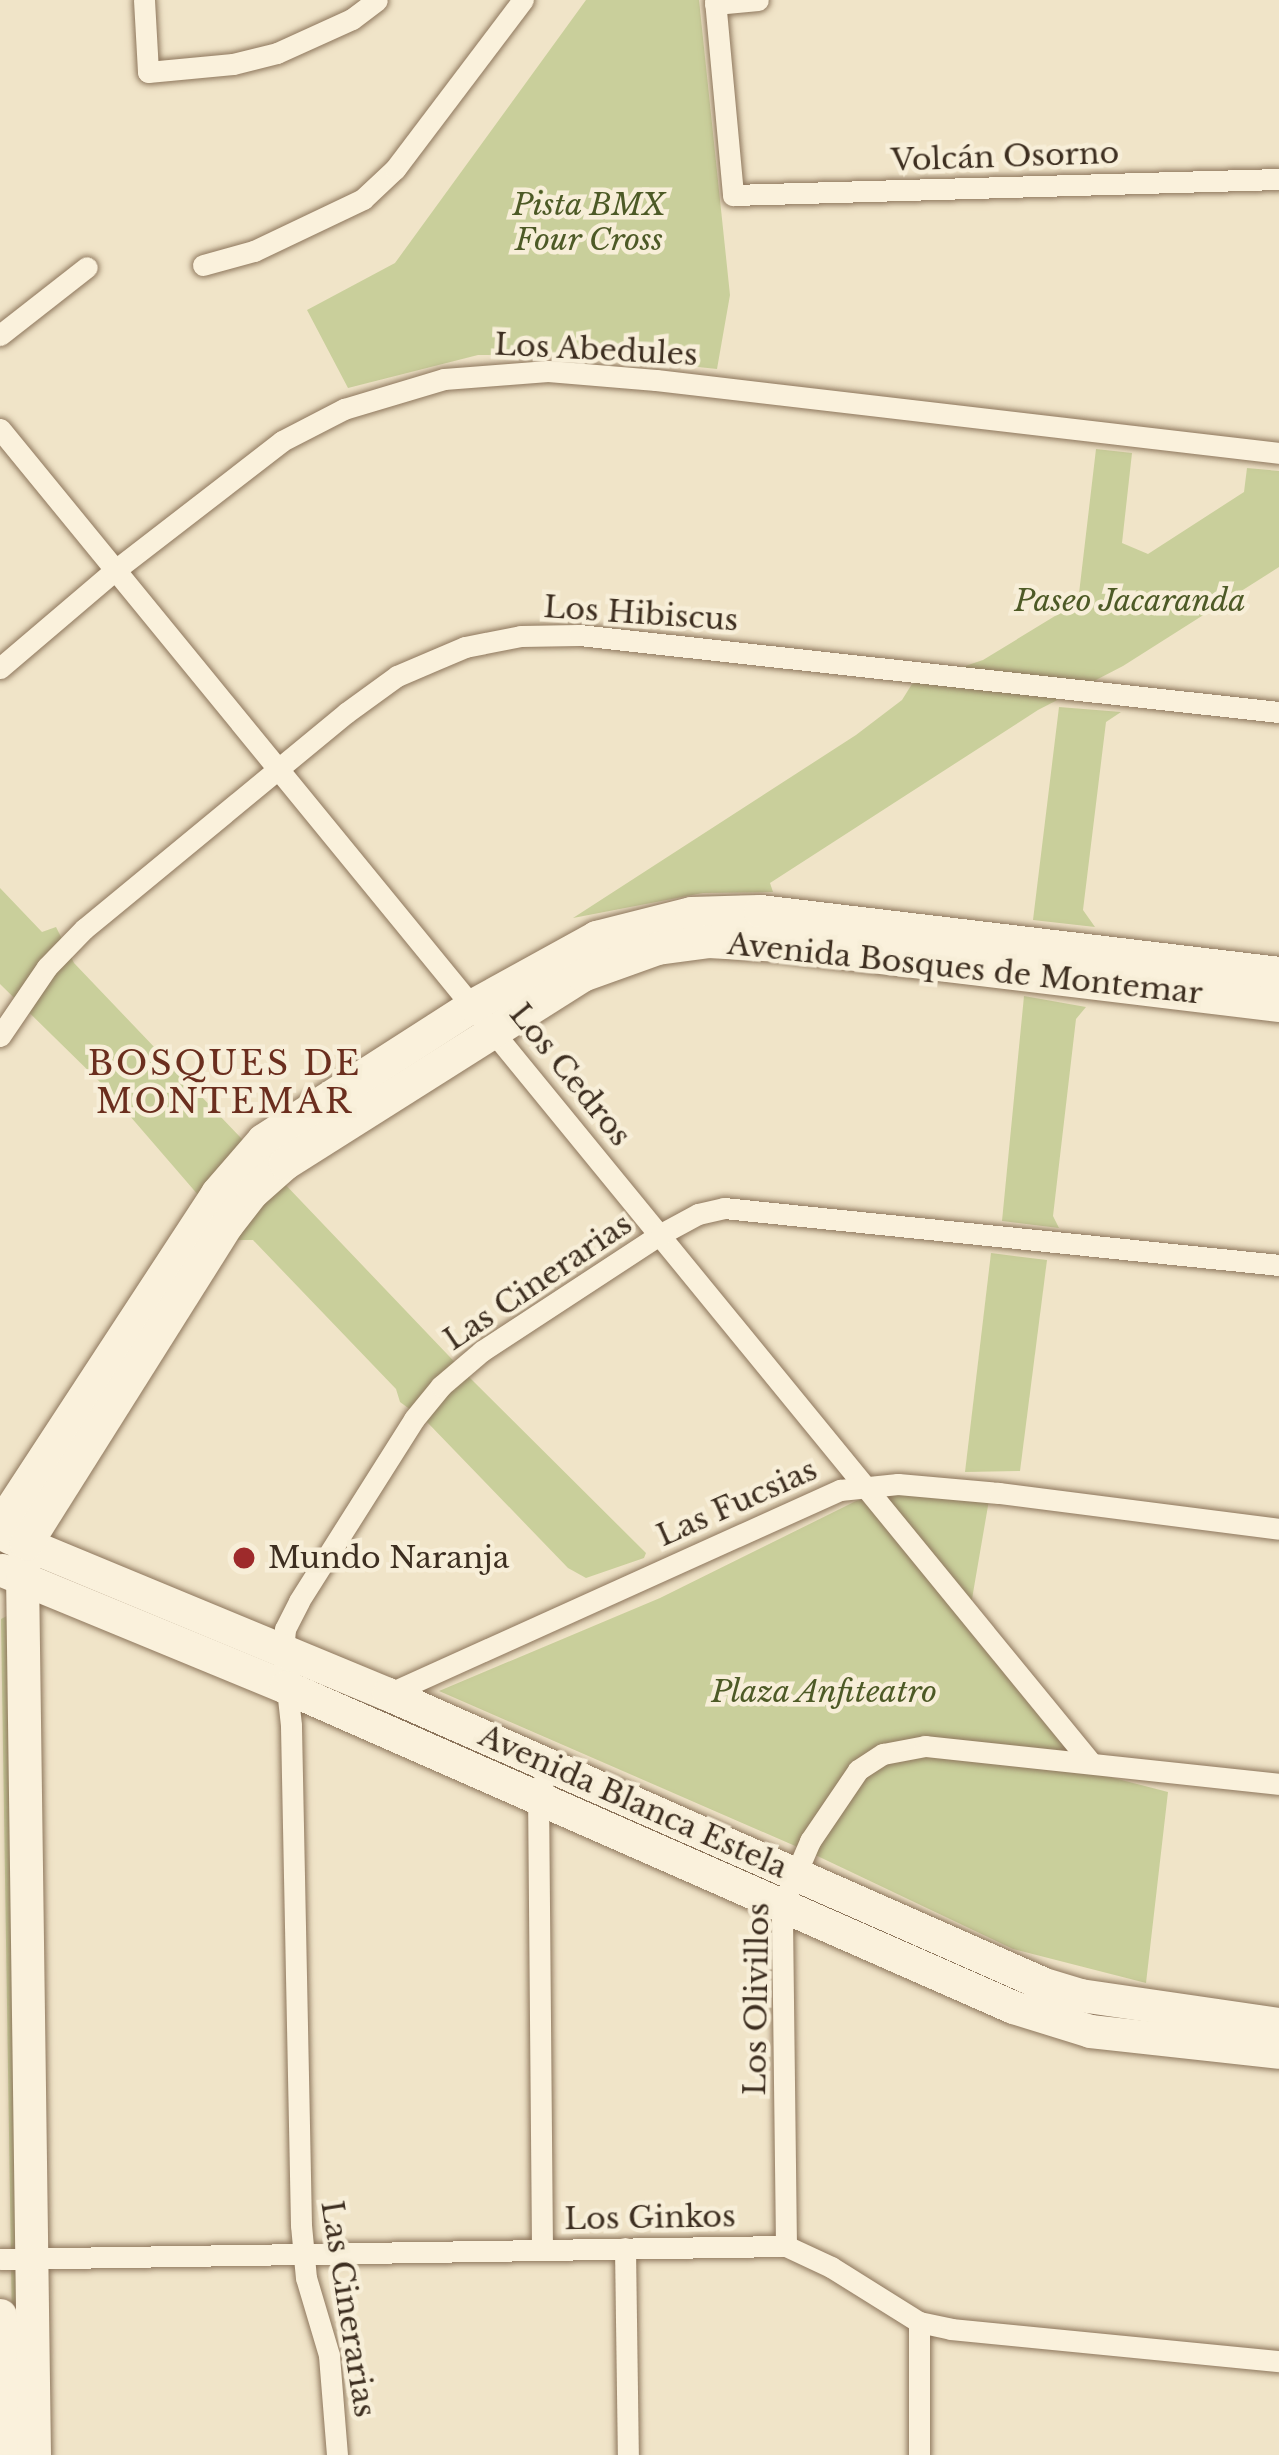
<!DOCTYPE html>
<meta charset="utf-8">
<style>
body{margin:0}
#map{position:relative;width:1279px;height:2455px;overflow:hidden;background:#f0e4c8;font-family:"Libre Baskerville",serif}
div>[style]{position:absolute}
.green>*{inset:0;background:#c9cf9b}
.roads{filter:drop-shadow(0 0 3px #8d765c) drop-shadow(0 0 3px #8d765c)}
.street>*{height:21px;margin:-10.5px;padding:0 10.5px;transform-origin:10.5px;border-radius:10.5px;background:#faf1dc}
.secondary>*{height:33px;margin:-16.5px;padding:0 16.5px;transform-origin:16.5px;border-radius:16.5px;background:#faf1dc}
.dots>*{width:33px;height:33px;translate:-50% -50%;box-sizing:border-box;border:6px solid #f7eed8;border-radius:50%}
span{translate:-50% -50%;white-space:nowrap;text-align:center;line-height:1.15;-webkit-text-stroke:9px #f7eed8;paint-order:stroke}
.street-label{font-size:30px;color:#3d2e20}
.park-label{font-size:30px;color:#4d5a26;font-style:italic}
.poi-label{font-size:30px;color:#3d2e20}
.left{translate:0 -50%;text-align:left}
.neighbourhood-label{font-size:33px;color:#6b2e1e;letter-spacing:3px}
</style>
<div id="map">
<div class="green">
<div style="clip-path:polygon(586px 0,699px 0,730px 295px,717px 369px,585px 355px,478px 355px,348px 388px,307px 310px,395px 263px)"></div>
<div style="clip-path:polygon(1096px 449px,1132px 453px,1122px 543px,1148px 554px,1244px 492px,1247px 468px,1279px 471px,1279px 567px,1123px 666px,1038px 710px,770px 883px,773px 892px,703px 893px,573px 918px,856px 735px,902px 700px,912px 684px,983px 660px,1078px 602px)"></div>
<div style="clip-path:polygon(1059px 707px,1121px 712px,1106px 722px,1083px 910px,1095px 927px,1033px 920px)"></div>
<div style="clip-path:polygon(0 888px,42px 932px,56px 927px,74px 963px,468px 1376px,646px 1553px,644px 1558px,586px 1578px,568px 1568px,427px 1422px,400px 1402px,396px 1389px,253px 1240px,237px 1240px,104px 1086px,0 984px)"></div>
<div style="clip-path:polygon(1024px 996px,1086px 1007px,1076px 1019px,1053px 1216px,1059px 1228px,1002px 1221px)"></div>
<div style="clip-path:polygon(991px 1253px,1047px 1260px,1020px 1471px,965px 1472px)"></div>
<div style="clip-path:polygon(907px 1487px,989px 1500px,967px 1628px,1083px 1770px,1168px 1792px,1146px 1983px,1013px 1949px,809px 1852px,439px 1691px,660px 1598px,856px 1501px)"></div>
<div style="clip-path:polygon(11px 1614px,25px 2455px,14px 2455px,1px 1619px)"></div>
</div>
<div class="roads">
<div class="street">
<div style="left:144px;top:0;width:72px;rotate:86.8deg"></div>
<div style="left:148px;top:72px;width:85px;rotate:-5.4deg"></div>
<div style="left:233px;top:64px;width:45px;rotate:-14deg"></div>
<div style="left:277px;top:53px;width:82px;rotate:-24.4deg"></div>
<div style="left:352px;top:19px;width:31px;rotate:-37deg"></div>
<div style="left:715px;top:0;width:196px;rotate:84.7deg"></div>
<div style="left:733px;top:195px;width:546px;rotate:-1.68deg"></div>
<div style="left:715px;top:4px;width:43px;rotate:-5.3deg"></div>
<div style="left:203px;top:265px;width:53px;rotate:-15.4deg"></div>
<div style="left:254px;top:251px;width:121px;rotate:-25.5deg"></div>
<div style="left:363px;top:199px;width:44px;rotate:-43.2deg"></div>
<div style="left:395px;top:169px;width:212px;rotate:-52.9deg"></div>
<div style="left:0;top:335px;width:110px;rotate:-38deg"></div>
<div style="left:0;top:429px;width:1723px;rotate:50.72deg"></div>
<div style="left:0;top:668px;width:150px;rotate:-40.4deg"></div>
<div style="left:114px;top:571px;width:212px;rotate:-37.7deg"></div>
<div style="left:282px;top:441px;width:70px;rotate:-27.3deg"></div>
<div style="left:344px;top:409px;width:104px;rotate:-16.7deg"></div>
<div style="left:444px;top:379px;width:104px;rotate:-4.4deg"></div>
<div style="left:548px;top:371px;width:108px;rotate:4.8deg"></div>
<div style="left:656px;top:380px;width:627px;rotate:6.68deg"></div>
<div style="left:0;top:1036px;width:83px;rotate:-55.7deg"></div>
<div style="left:47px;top:967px;width:53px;rotate:-45.8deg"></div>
<div style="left:84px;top:929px;width:340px;rotate:-39.5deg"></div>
<div style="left:346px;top:713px;width:63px;rotate:-36deg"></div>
<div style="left:397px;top:676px;width:74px;rotate:-23.1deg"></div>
<div style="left:465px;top:647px;width:57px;rotate:-11.1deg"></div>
<div style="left:521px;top:636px;width:58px;rotate:-1deg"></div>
<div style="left:579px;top:635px;width:704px;rotate:6.28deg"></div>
<div style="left:388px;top:1694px;width:496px;rotate:-24.3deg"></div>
<div style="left:840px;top:1490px;width:58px;rotate:-5.9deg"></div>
<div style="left:898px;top:1484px;width:101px;rotate:5.1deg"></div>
<div style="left:999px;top:1493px;width:282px;rotate:7.3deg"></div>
<div style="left:786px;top:2246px;width:340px;rotate:-90.7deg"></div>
<div style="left:782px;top:1906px;width:71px;rotate:-66.7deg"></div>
<div style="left:810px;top:1841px;width:86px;rotate:-55.9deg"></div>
<div style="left:858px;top:1770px;width:30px;rotate:-33deg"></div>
<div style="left:883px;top:1754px;width:43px;rotate:-10.8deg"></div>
<div style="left:925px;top:1746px;width:356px;rotate:6.1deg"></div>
<div style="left:625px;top:2248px;width:207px;rotate:89.2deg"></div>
<div style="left:542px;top:2249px;width:451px;rotate:-90.5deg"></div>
<div style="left:538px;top:1798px;width:36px;rotate:-72deg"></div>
<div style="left:0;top:2259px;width:786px;rotate:-0.95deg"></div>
<div style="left:786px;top:2246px;width:50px;rotate:25deg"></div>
<div style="left:831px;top:2267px;width:104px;rotate:32deg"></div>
<div style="left:919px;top:2322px;width:33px;rotate:12deg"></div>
<div style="left:951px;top:2329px;width:330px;rotate:5.6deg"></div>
<div style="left:337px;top:2455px;width:100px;rotate:-94.6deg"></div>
<div style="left:329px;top:2355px;width:80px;rotate:-106.6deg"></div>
<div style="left:306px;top:2278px;width:53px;rotate:-95.4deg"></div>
<div style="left:301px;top:2225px;width:500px;rotate:-91.15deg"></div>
<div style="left:291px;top:1725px;width:73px;rotate:-96.3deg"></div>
<div style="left:283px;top:1652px;width:23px;rotate:-85deg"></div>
<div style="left:285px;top:1629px;width:31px;rotate:-63deg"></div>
<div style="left:299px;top:1601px;width:215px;rotate:-57.7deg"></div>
<div style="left:414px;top:1419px;width:43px;rotate:-50.7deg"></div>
<div style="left:441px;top:1386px;width:54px;rotate:-40.5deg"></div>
<div style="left:482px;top:1351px;width:214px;rotate:-33.2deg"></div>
<div style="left:661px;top:1234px;width:42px;rotate:-28.4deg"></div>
<div style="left:698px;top:1214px;width:27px;rotate:-13deg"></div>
<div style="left:724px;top:1208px;width:558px;rotate:5.86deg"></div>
<div style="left:919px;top:2455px;width:133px;rotate:-90deg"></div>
</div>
<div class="secondary">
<div style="left:0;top:1525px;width:397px;rotate:-56.8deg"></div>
<div style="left:217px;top:1193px;width:70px;rotate:-49deg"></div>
<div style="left:263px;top:1140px;width:250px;rotate:-32.7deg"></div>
<div style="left:473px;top:1005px;width:141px;rotate:-28.9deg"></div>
<div style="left:596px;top:937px;width:98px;rotate:-14.2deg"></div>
<div style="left:691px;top:913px;width:69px;rotate:-1.7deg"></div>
<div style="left:760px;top:911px;width:523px;rotate:6.81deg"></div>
<div style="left:9px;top:1537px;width:410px;rotate:22.5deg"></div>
<div style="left:388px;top:1694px;width:717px;rotate:23.85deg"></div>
<div style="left:1044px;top:1984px;width:38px;rotate:17deg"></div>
<div style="left:1080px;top:1995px;width:201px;rotate:8.3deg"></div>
<div style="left:2px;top:1570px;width:307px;rotate:22.4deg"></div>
<div style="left:286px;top:1687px;width:794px;rotate:23.76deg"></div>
<div style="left:1013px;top:2007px;width:81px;rotate:17.3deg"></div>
<div style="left:1090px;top:2031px;width:190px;rotate:6.3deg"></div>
<div style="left:0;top:2315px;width:140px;rotate:89.2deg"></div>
<div style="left:34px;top:2455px;width:878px;rotate:-90.78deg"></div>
<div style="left:22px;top:1577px;width:34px;rotate:-83deg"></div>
<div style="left:26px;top:1543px;width:377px;rotate:-57.8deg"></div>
<div style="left:227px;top:1224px;width:41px;rotate:-52deg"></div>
<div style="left:252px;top:1192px;width:44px;rotate:-41.3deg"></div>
<div style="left:285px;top:1163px;width:352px;rotate:-32.3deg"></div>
<div style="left:582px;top:975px;width:80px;rotate:-19.8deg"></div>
<div style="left:657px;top:948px;width:51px;rotate:-7.8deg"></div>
<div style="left:708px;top:941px;width:73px;rotate:3.1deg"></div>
<div style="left:781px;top:945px;width:502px;rotate:6.87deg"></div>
</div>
</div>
<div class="dots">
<div style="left:244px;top:1558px;background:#9e2a2b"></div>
</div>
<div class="street-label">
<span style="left:1005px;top:157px;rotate:-2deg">Volcán Osorno</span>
<span style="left:596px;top:350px;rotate:3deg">Los Abedules</span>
<span style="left:641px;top:614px;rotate:4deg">Los Hibiscus</span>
<span style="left:965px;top:969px;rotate:6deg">Avenida Bosques de Montemar</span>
<span style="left:570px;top:1075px;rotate:51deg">Los Cedros</span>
<span style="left:538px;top:1282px;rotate:-34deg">Las Cinerarias</span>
<span style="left:737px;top:1503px;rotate:-24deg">Las Fucsias</span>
<span style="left:633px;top:1802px;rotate:24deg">Avenida Blanca Estela</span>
<span style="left:757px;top:1999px;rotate:-89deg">Los Olivillos</span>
<span style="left:650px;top:2218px;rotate:-1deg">Los Ginkos</span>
<span style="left:348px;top:2309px;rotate:81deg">Las Cinerarias</span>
</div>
<div class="park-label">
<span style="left:589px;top:222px">Pista BMX<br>Four Cross</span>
<span style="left:1130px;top:601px">Paseo Jacaranda</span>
<span style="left:824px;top:1692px">Plaza Anfiteatro</span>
</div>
<div class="poi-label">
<span class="left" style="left:268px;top:1558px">Mundo Naranja</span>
</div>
<div class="neighbourhood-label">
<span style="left:225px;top:1083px">BOSQUES DE<br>MONTEMAR</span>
</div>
</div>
